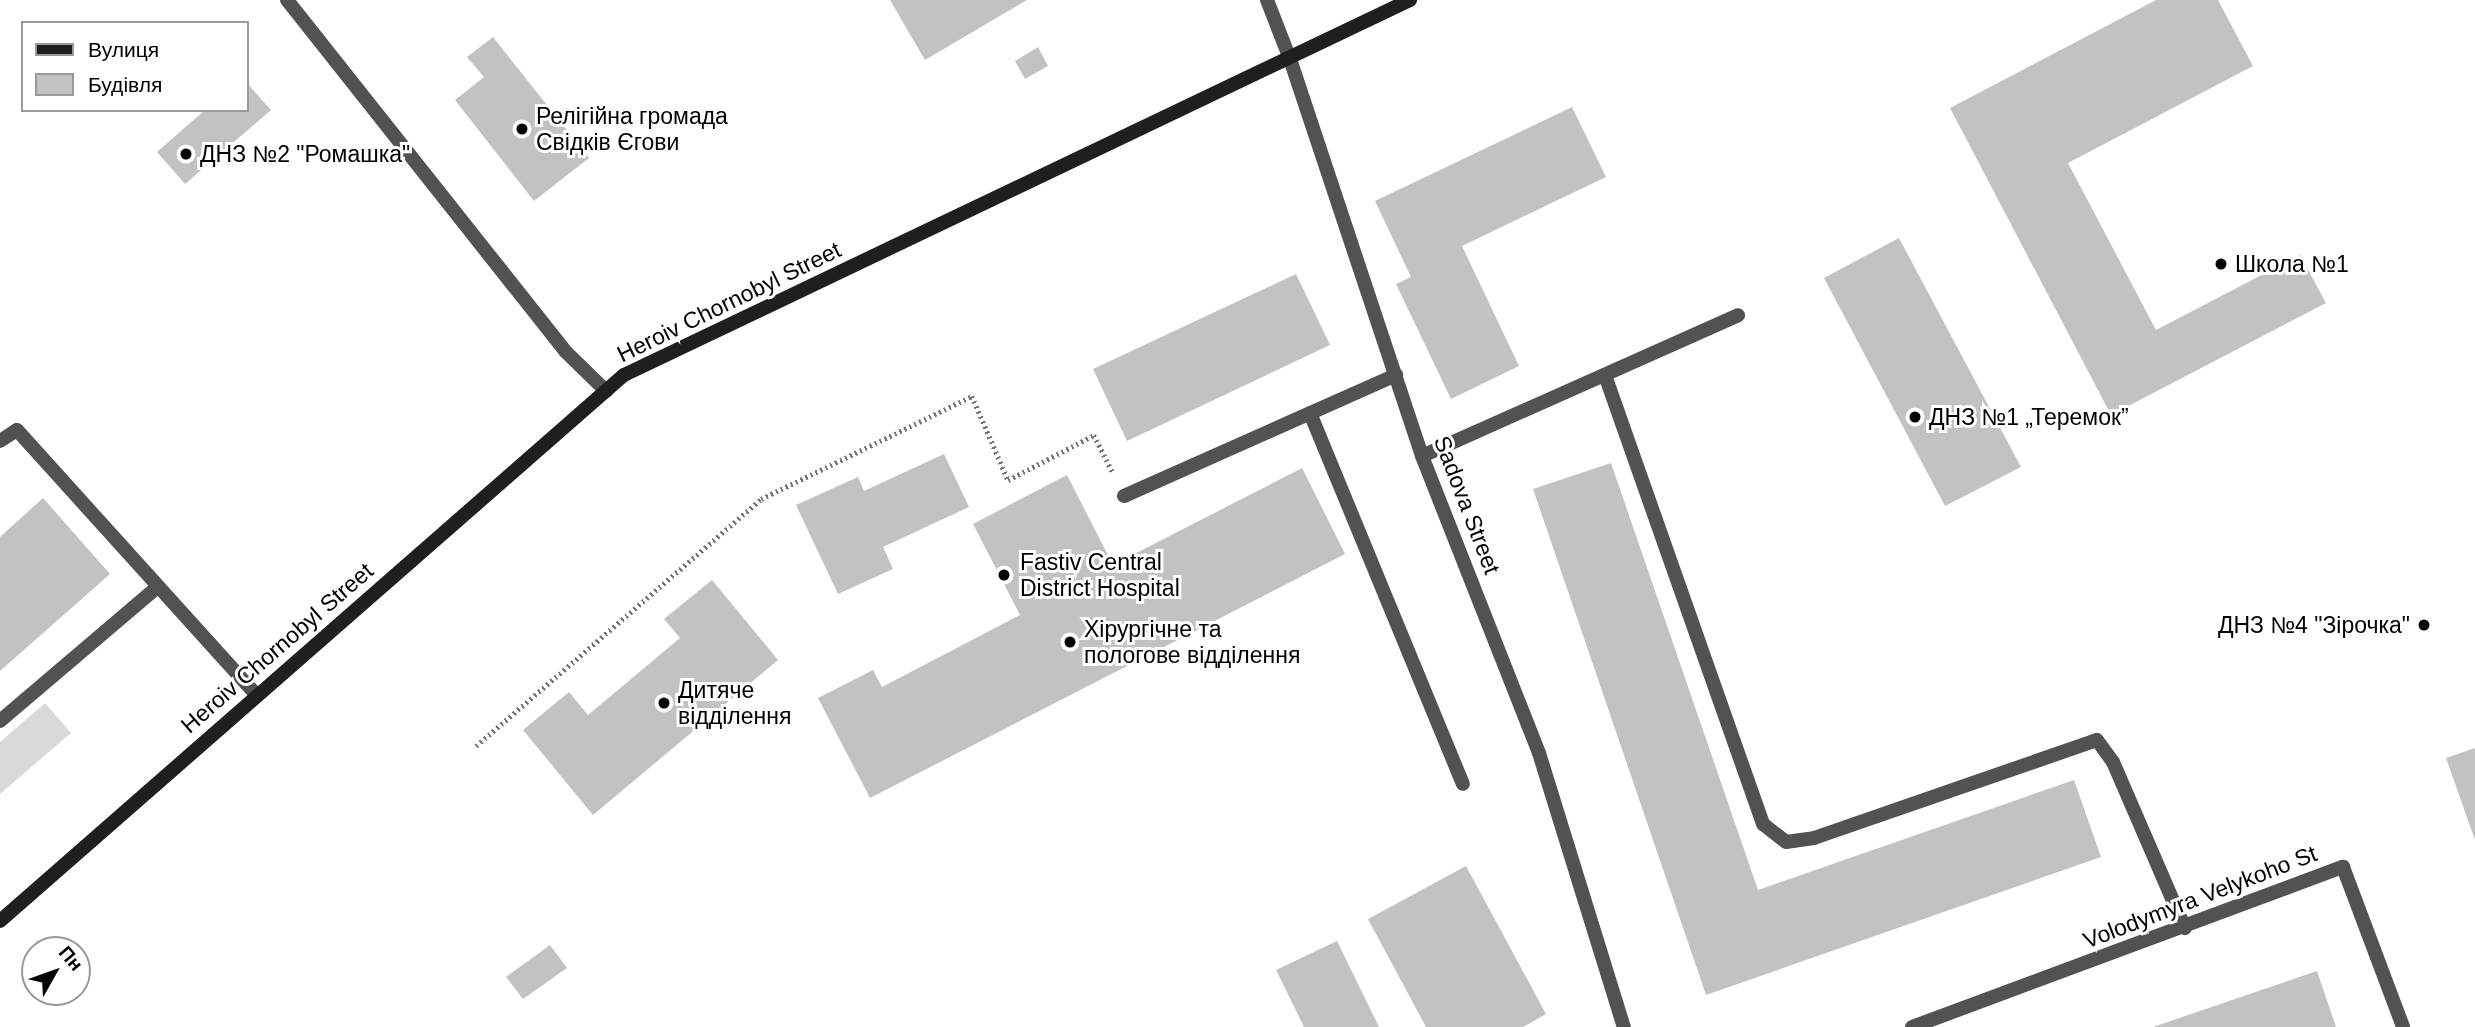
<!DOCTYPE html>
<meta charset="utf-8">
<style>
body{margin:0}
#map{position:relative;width:2475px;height:1027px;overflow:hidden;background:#fff;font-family:Arial,sans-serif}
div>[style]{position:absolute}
.green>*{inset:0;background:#d9d9d9}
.building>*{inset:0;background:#c2c2c2}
.path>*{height:4.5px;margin-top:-2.25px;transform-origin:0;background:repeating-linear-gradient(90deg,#747474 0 2px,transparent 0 5.5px)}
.service>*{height:14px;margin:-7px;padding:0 7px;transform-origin:7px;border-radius:7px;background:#525252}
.pedestrian>*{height:14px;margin:-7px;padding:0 7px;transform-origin:7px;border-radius:7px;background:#525252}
.minor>*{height:14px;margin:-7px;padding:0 7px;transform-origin:7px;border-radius:7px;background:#525252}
.secondary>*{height:14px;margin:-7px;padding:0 7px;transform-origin:7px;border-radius:7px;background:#1f1f1f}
.dots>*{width:19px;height:19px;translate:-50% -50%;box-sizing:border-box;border:4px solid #fff;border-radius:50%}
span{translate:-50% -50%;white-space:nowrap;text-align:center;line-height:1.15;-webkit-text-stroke:6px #fff;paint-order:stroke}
.poi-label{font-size:23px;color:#000}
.left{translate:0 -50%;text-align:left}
.right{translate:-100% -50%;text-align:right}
.street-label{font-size:23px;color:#000}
.legend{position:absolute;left:21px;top:21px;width:228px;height:91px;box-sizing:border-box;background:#fff;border:2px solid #999;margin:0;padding:9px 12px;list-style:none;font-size:21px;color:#000}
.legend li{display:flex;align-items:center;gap:14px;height:35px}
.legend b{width:35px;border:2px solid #999}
.north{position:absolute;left:21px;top:936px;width:70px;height:70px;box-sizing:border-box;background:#fff;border:2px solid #999;border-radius:50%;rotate:50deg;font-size:19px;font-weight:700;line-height:28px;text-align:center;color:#000}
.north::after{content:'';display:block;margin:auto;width:24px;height:32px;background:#000;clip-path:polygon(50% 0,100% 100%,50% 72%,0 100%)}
</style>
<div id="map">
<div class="green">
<div style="clip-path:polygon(45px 703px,71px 733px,0 794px,0 742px)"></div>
</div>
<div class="building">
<div style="clip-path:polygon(890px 0,1027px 0,925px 60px)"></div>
<div style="clip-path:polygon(2156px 0,2218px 0,2253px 66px,2068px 163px,2156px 330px,2300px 255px,2326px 303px,2111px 415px,1950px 108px)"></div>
<div style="clip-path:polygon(493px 37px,589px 158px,534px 201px,455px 100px,484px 77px,467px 57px)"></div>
<div style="clip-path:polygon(1038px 47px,1048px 66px,1025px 79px,1015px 61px)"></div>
<div style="clip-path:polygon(247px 83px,271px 110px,185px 184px,157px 152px,205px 110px,247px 110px)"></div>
<div style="clip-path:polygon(1572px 107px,1606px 177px,1462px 246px,1519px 366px,1451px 399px,1396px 284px,1411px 277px,1375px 201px)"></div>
<div style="clip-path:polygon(1899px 238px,2021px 467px,1945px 506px,1824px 278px)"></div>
<div style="clip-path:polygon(1296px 274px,1330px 345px,1127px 441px,1093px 369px)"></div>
<div style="clip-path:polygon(944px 454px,969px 507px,883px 547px,893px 569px,838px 594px,796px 505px,858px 477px,864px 491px)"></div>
<div style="clip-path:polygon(1611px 463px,1758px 890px,2074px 780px,2101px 857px,1706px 995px,1533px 489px)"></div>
<div style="clip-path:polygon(1302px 468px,1345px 554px,870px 798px,818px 698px,873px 670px,882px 687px,1020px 615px,973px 524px,1067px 475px,1113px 565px)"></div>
<div style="clip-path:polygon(43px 498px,110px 574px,0 671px,0 537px)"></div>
<div style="clip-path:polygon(712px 580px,778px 660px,593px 815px,523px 730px,569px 692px,588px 715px,680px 638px,664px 619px)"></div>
<div style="clip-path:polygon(2475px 748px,2475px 840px,2446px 758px)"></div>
<div style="clip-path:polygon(1466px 866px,1546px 1014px,1523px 1027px,1426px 1027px,1368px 919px)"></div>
<div style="clip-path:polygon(1337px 941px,1379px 1027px,1304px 1027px,1276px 970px)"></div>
<div style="clip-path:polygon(550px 945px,567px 968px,523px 999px,506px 977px)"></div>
<div style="clip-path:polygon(2317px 971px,2336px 1027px,2153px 1027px)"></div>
</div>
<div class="path">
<div style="left:476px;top:746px;width:377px;rotate:-40.9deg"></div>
<div style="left:761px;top:499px;width:235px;rotate:-26deg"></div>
<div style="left:972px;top:396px;width:91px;rotate:66.8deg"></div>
<div style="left:1008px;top:480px;width:97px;rotate:-27.6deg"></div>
<div style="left:1094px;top:435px;width:42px;rotate:63.4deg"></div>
</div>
<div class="service">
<div style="left:287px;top:0;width:449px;rotate:51.6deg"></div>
<div style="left:566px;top:352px;width:56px;rotate:44.3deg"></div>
<div style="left:1606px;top:378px;width:473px;rotate:70.6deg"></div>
<div style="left:1763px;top:824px;width:29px;rotate:38deg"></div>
<div style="left:1786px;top:842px;width:28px;rotate:-8deg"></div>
<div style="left:1814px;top:838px;width:299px;rotate:-19.1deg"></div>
<div style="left:2097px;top:740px;width:27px;rotate:54deg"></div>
<div style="left:2113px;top:762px;width:181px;rotate:66.6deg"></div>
<div style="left:1310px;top:413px;width:401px;rotate:67.6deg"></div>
<div style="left:0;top:441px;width:20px;rotate:-33deg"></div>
<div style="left:17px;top:430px;width:358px;rotate:47.9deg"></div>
<div style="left:1422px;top:456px;width:346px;rotate:-24deg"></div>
<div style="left:1124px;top:496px;width:298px;rotate:-24deg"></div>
<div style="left:0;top:721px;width:205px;rotate:-40.4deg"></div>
</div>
<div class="pedestrian">
<div style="left:1267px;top:0;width:63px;rotate:68.7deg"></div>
</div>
<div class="minor">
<div style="left:1290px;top:59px;width:418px;rotate:71.6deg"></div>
<div style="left:1422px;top:456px;width:319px;rotate:68.5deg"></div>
<div style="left:1539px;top:753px;width:287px;rotate:72.8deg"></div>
<div style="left:1912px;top:1027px;width:460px;rotate:-20.4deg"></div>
<div style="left:2343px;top:867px;width:171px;rotate:69.4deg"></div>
</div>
<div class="secondary">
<div style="left:0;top:921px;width:829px;rotate:-41.19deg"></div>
<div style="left:624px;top:375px;width:871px;rotate:-25.51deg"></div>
</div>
<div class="dots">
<div style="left:522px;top:129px;background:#000"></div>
<div style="left:186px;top:154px;background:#000"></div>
<div style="left:2221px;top:264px;background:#000"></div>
<div style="left:1915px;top:417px;background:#000"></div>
<div style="left:1004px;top:575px;background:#000"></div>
<div style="left:2424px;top:625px;background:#000"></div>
<div style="left:1070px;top:642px;background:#000"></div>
<div style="left:664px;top:703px;background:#000"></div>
</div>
<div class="poi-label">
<span class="left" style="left:536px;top:129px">Релігійна громада<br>Свідків Єгови</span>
<span class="left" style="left:200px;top:154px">ДНЗ №2 "Ромашка"</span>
<span class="left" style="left:2235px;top:264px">Школа №1</span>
<span class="left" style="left:1929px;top:417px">ДНЗ №1 „Теремок”</span>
<span class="left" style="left:1020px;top:575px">Fastiv Central<br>District Hospital</span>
<span class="right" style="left:2410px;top:625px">ДНЗ №4 "Зірочка"</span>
<span class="left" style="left:1084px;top:642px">Хірургічне та<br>пологове відділення</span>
<span class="left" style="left:678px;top:703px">Дитяче<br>відділення</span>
</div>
<div class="street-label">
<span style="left:729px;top:302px;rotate:-26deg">Heroiv Chornobyl Street</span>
<span style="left:1467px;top:505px;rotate:69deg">Sadova Street</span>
<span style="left:277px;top:648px;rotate:-41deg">Heroiv Chornobyl Street</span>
<span style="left:2200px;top:897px;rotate:-21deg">Volodymyra Velykoho St</span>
</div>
<ul class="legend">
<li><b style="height:9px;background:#1f1f1f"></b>Вулиця</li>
<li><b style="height:19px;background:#c2c2c2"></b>Будівля</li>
</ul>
<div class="north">Пн</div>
</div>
